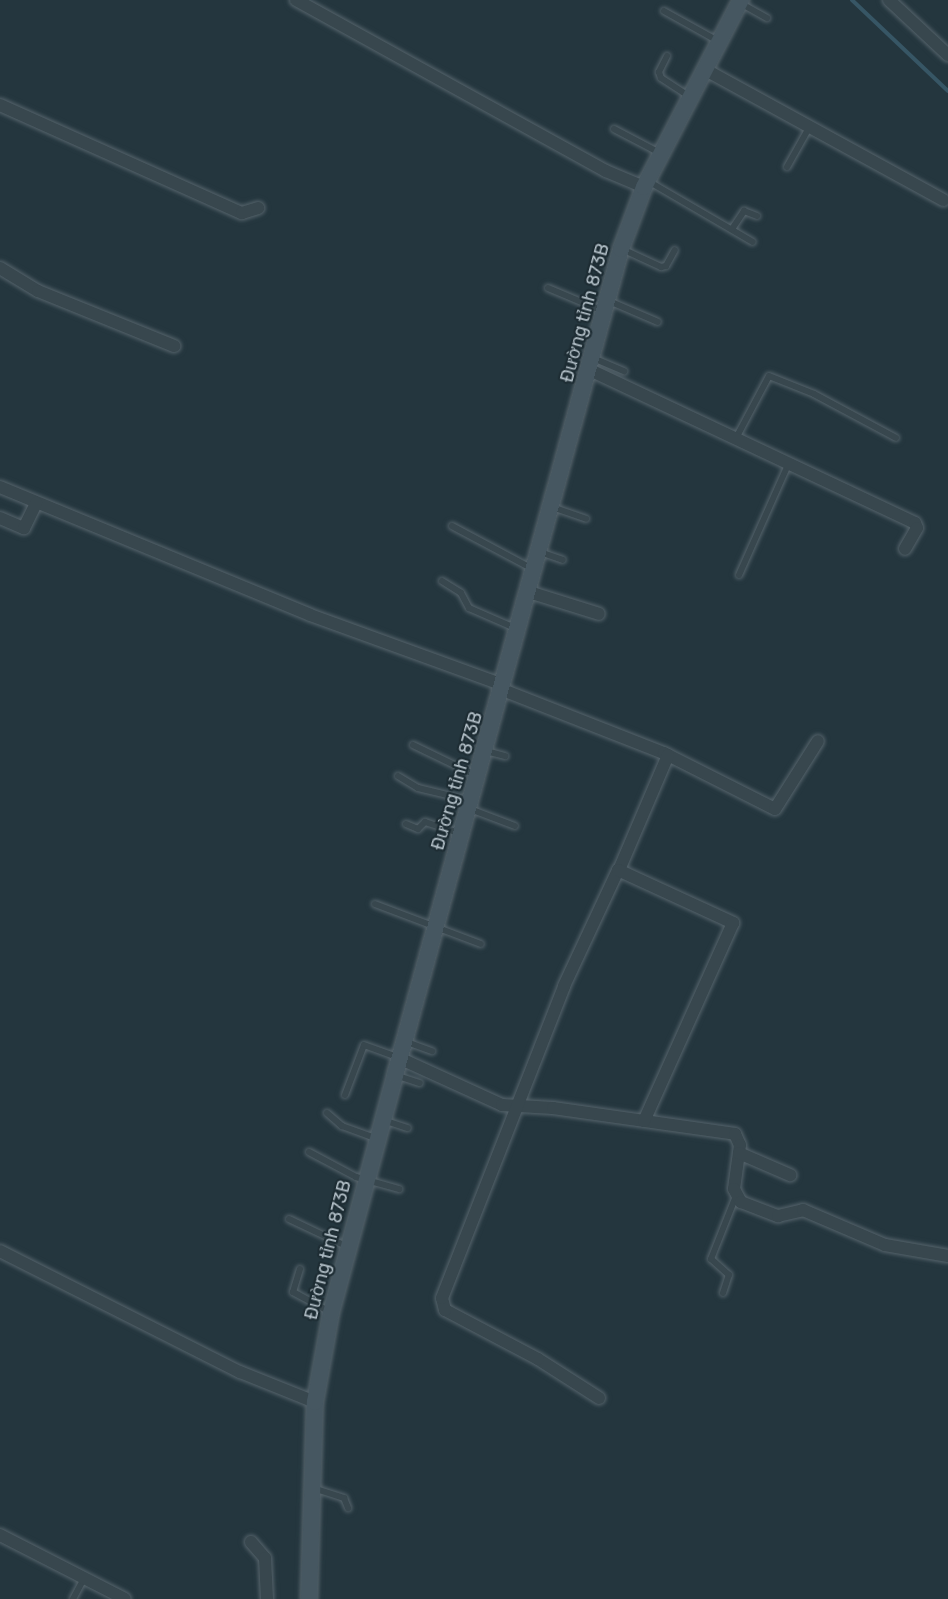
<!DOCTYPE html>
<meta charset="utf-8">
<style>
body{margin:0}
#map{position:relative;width:948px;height:1599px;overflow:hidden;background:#24363e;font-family:Rubik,sans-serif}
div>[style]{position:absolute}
.stream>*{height:4px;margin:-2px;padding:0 2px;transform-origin:2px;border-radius:2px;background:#375665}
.roads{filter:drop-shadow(0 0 2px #56646c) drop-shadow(0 0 2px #56646c)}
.service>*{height:6px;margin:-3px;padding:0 3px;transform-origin:3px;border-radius:3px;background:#38474e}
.minor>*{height:12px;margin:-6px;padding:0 6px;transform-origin:6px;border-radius:6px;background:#38474e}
.secondary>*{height:16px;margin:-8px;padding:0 8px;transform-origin:8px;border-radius:8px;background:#465761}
span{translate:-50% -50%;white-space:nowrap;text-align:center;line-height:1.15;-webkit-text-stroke:4.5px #1d2c33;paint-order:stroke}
.street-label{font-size:18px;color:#b4c1c9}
</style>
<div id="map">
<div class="stream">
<div style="left:852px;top:0;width:132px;rotate:43.5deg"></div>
</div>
<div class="roads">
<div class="service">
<div style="left:740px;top:3px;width:31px;rotate:29deg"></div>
<div style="left:664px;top:11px;width:62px;rotate:29.1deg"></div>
<div style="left:667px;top:56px;width:18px;rotate:117deg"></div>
<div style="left:659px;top:72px;width:6px;rotate:72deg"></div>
<div style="left:661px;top:78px;width:33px;rotate:33deg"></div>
<div style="left:614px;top:129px;width:52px;rotate:27.6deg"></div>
<div style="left:787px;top:167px;width:47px;rotate:-60.7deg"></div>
<div style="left:648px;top:181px;width:121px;rotate:30.2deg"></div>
<div style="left:732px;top:229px;width:22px;rotate:-56deg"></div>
<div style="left:744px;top:211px;width:14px;rotate:21deg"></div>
<div style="left:622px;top:249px;width:43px;rotate:24.8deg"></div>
<div style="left:661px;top:267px;width:5px;rotate:-11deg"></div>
<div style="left:666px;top:266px;width:18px;rotate:-61deg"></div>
<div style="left:548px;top:288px;width:60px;rotate:22.7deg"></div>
<div style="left:609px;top:301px;width:53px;rotate:23.2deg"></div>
<div style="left:593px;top:358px;width:34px;rotate:23deg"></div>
<div style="left:735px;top:440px;width:72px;rotate:-62deg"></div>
<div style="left:769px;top:376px;width:48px;rotate:21.8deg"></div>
<div style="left:814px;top:394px;width:93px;rotate:28.2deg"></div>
<div style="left:552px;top:507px;width:36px;rotate:19deg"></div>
<div style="left:452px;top:526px;width:89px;rotate:28deg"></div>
<div style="left:540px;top:552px;width:24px;rotate:19deg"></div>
<div style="left:739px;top:575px;width:120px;rotate:-66deg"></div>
<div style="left:442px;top:581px;width:22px;rotate:32deg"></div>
<div style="left:461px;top:593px;width:17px;rotate:62deg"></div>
<div style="left:469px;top:608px;width:50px;rotate:23.5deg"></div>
<div style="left:413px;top:745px;width:69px;rotate:25.8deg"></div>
<div style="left:486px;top:751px;width:20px;rotate:15deg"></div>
<div style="left:398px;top:776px;width:23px;rotate:31deg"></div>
<div style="left:418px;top:788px;width:51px;rotate:13.5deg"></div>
<div style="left:470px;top:809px;width:48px;rotate:20.7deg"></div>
<div style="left:406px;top:824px;width:13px;rotate:23deg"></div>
<div style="left:418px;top:829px;width:10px;rotate:-45deg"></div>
<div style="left:425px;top:822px;width:36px;rotate:18deg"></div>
<div style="left:375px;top:904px;width:113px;rotate:20.7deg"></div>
<div style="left:404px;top:1041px;width:30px;rotate:20deg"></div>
<div style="left:395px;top:1075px;width:26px;rotate:18deg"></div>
<div style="left:345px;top:1095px;width:53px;rotate:-69.2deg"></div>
<div style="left:364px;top:1045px;width:37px;rotate:20deg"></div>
<div style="left:327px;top:1113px;width:20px;rotate:41deg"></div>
<div style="left:342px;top:1126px;width:37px;rotate:20deg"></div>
<div style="left:383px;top:1120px;width:26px;rotate:18deg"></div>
<div style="left:309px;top:1152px;width:53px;rotate:28deg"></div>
<div style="left:356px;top:1177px;width:45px;rotate:15.6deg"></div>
<div style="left:289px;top:1219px;width:65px;rotate:25.4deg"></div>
<div style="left:300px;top:1269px;width:24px;rotate:107deg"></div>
<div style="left:293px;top:1292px;width:42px;rotate:28.4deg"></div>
<div style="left:723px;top:1293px;width:19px;rotate:-72deg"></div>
<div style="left:729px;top:1275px;width:24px;rotate:-138deg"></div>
<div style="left:711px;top:1259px;width:68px;rotate:-68.4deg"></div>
<div style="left:313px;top:1488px;width:33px;rotate:18deg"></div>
<div style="left:344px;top:1498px;width:11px;rotate:68deg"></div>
<div style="left:73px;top:1599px;width:24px;rotate:-62deg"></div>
</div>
<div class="minor">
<div style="left:296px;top:0;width:354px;rotate:28.9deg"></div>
<div style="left:606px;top:171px;width:41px;rotate:22.8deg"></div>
<div style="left:889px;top:0;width:81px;rotate:43deg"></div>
<div style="left:704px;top:69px;width:273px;rotate:28.7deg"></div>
<div style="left:0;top:105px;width:265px;rotate:24.1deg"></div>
<div style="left:242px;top:213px;width:17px;rotate:-17deg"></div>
<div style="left:0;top:268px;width:44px;rotate:31.2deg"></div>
<div style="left:38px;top:291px;width:147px;rotate:22deg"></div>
<div style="left:590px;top:370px;width:359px;rotate:25.2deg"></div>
<div style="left:915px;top:523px;width:5px;rotate:68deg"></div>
<div style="left:917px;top:528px;width:24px;rotate:120deg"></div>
<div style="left:0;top:487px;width:335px;rotate:22.4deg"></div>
<div style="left:310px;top:615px;width:205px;rotate:19.9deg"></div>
<div style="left:0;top:518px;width:26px;rotate:23deg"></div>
<div style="left:24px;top:528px;width:28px;rotate:-64deg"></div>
<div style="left:529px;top:592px;width:73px;rotate:17.4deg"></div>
<div style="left:503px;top:690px;width:173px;rotate:21.4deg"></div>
<div style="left:664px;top:753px;width:124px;rotate:26.8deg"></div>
<div style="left:775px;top:809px;width:80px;rotate:-57.7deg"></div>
<div style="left:619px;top:870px;width:125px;rotate:-66.9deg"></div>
<div style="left:399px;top:1058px;width:113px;rotate:24.5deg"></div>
<div style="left:502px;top:1105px;width:51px;rotate:3.4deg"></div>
<div style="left:553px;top:1108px;width:184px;rotate:8.1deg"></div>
<div style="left:735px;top:1134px;width:12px;rotate:66deg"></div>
<div style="left:740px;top:1145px;width:44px;rotate:97.8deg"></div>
<div style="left:734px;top:1189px;width:15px;rotate:62deg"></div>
<div style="left:741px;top:1202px;width:40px;rotate:21deg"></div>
<div style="left:778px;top:1216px;width:26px;rotate:-13deg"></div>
<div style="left:803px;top:1210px;width:89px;rotate:23.1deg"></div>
<div style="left:885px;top:1245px;width:64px;rotate:9.9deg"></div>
<div style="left:739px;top:1153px;width:56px;rotate:23.3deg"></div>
<div style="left:0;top:1251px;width:269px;rotate:26.8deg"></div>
<div style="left:240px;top:1372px;width:81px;rotate:21.8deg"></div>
<div style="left:599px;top:1398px;width:72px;rotate:-147.4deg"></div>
<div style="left:538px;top:1359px;width:105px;rotate:-152.2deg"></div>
<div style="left:445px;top:1310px;width:12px;rotate:-104deg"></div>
<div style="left:442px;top:1298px;width:335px;rotate:-68.6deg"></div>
<div style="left:564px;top:986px;width:128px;rotate:-65deg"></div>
<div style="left:618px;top:870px;width:127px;rotate:24.7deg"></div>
<div style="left:733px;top:923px;width:217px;rotate:114.2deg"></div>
<div style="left:0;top:1535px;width:140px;rotate:27.1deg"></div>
<div style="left:251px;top:1542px;width:21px;rotate:49deg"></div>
<div style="left:265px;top:1558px;width:41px;rotate:87.2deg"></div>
</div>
<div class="secondary">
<div style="left:309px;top:1599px;width:197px;rotate:-88.3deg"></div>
<div style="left:315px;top:1402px;width:90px;rotate:-79.8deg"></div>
<div style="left:331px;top:1313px;width:246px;rotate:-74.9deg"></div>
<div style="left:395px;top:1075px;width:856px;rotate:-74.7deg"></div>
<div style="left:621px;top:249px;width:66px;rotate:-69.6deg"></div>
<div style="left:644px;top:187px;width:211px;rotate:-62.6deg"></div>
</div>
</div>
<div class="street-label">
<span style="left:585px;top:313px;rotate:-75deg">Đường tỉnh 873B</span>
<span style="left:457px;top:781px;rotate:-74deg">Đường tỉnh 873B</span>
<span style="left:328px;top:1250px;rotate:-76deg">Đường tỉnh 873B</span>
</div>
</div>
